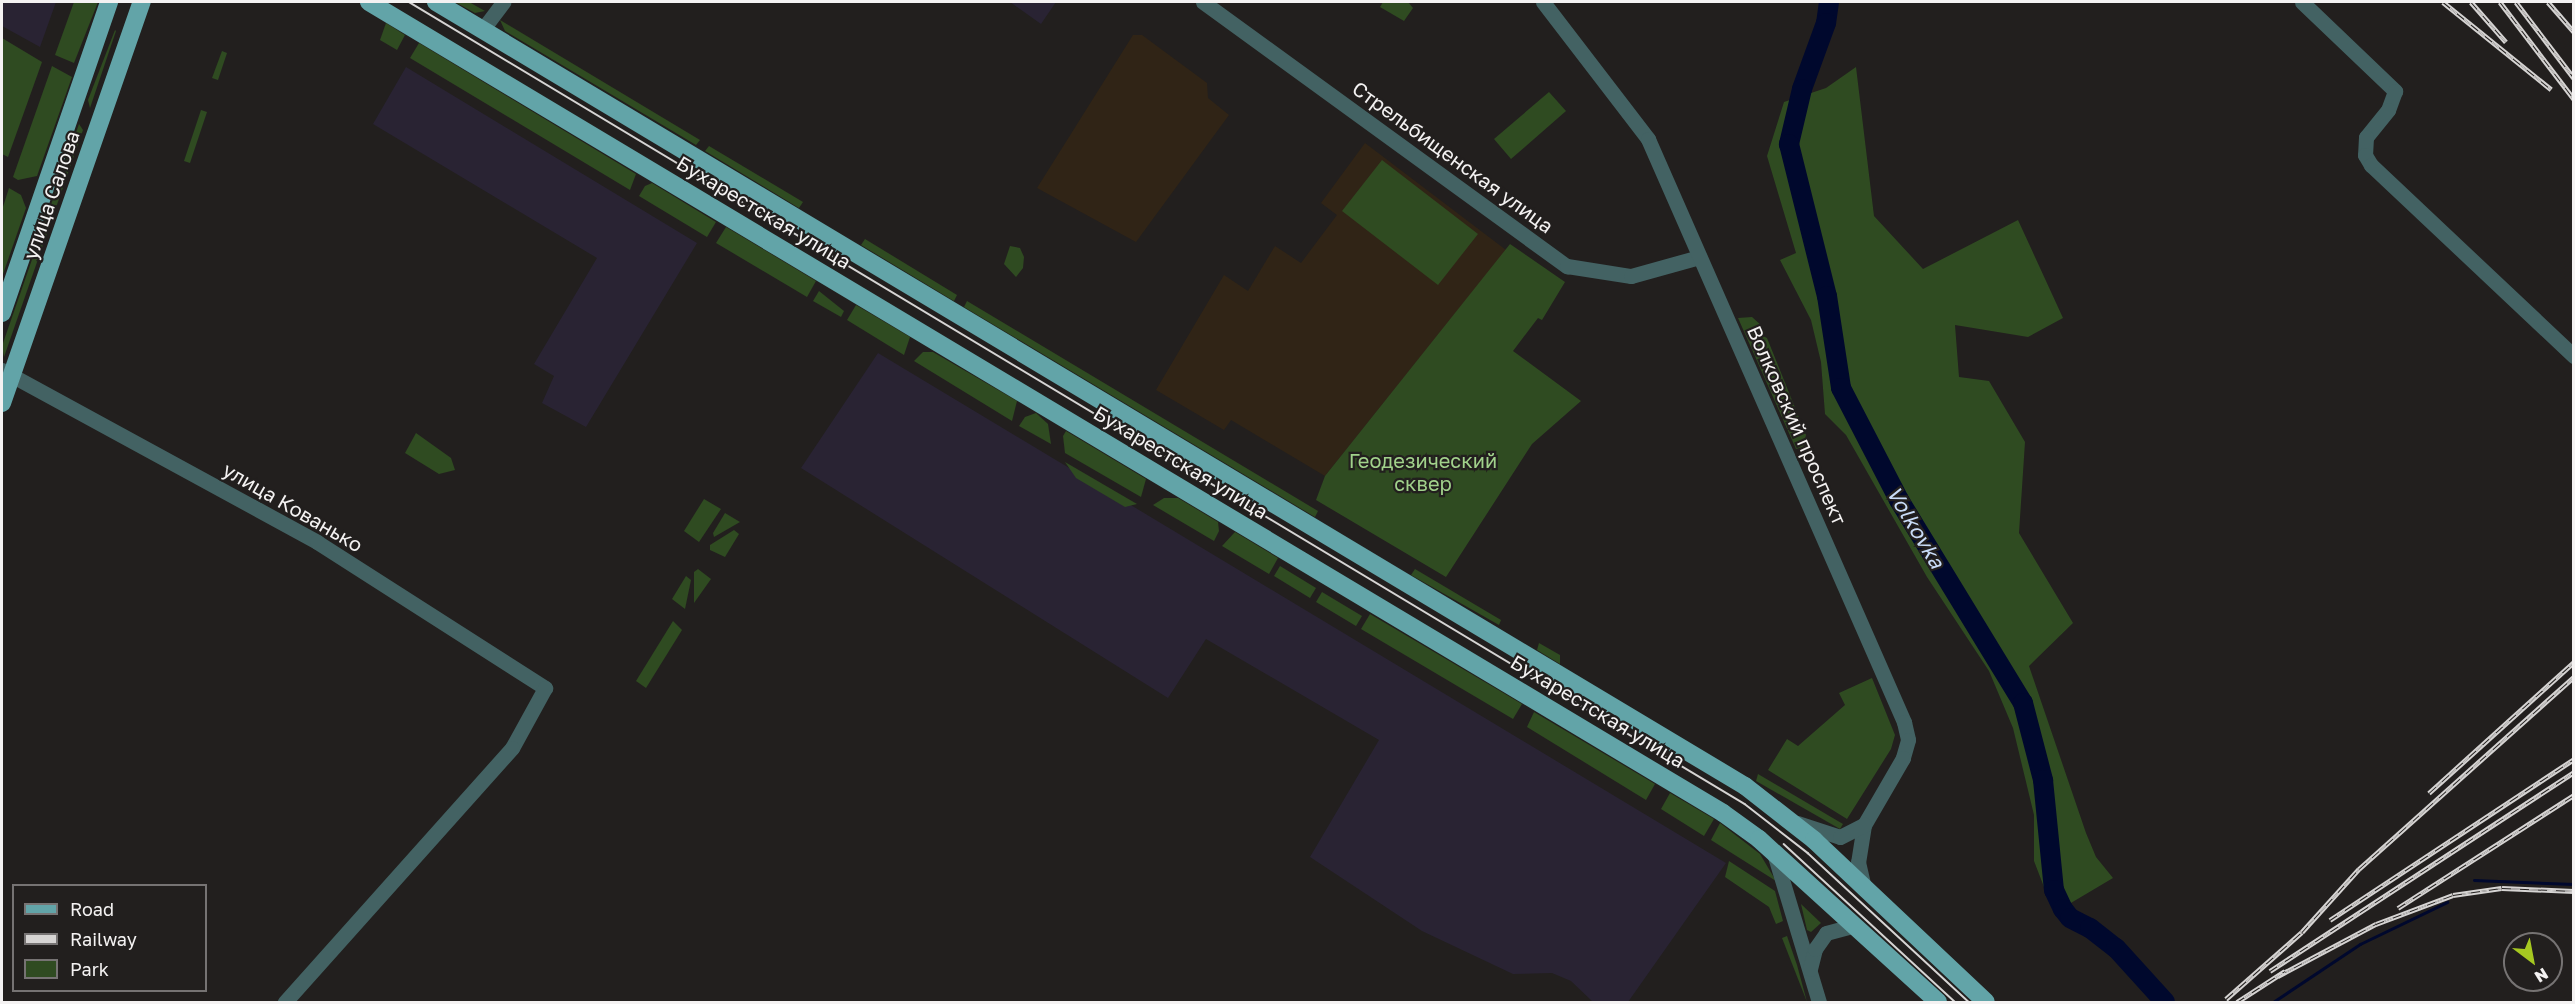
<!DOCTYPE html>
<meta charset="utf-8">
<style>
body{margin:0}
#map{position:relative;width:2575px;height:1004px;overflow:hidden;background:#221f1e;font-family:"Golos Text",sans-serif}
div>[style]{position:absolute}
.commercial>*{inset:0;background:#292333}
.education>*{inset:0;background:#302416}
.green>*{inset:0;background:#2f4b21}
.stream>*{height:3px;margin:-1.5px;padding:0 1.5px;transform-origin:1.5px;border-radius:1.5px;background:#00082d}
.river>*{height:20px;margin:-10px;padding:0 10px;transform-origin:10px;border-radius:10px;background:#00082d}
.minor>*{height:15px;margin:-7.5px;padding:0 7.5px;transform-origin:7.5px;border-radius:7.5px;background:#436263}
.major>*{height:18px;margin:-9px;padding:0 9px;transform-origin:9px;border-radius:9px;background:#62a4a8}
.tram>*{height:1.5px;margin:-0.75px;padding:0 0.75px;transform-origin:0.75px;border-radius:0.75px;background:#d6d4d3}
.rail>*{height:5px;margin-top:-2.5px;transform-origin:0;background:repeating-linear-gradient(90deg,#221f1e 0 9px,#d6d4d3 0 18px);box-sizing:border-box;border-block:2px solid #d6d4d3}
span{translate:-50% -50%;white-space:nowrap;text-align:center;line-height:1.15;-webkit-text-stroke:4.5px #221f1e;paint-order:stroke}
.street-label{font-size:20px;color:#f4f2f2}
.park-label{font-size:20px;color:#a1d28b}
.water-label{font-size:21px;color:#c9dcf8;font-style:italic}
.frame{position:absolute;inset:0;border:3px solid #f4f2f2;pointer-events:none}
.legend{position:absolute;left:12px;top:884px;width:195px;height:108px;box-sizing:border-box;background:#221f1e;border:2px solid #767373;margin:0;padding:8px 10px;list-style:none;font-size:18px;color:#f4f2f2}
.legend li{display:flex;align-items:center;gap:12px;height:30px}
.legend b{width:30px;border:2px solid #767373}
.north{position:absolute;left:2503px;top:932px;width:60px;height:60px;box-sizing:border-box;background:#221f1e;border:2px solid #767373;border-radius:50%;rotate:148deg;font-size:16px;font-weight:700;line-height:24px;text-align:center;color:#f4f2f2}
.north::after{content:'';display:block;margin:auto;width:21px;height:27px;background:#a6c821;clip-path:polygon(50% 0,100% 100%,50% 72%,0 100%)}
</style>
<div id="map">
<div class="commercial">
<div style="clip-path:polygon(2px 2px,56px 2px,40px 47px,2px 26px)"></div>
<div style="clip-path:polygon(1010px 2px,1056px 2px,1041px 24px)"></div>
<div style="clip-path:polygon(406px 67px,697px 243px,586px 427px,542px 403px,554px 376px,534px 364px,597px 258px,373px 124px)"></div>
<div style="clip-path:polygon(878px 353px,1726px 863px,1628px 1002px,1593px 1002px,1571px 981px,1552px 973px,1513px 974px,1422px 931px,1310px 857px,1379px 740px,1206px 639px,1168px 698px,801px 468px)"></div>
</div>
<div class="education">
<div style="clip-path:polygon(1133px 35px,1142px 35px,1207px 83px,1208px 98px,1229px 115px,1136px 242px,1037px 188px)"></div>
<div style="clip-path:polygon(1365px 143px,1506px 250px,1325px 476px,1231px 420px,1224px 430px,1156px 390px,1224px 275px,1248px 291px,1275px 246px,1301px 263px,1337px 215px,1321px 203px)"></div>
</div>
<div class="green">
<div style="clip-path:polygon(74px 2px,98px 2px,74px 63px,55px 55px)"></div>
<div style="clip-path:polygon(455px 2px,469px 2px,485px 11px,475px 13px)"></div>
<div style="clip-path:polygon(1383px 2px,1408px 2px,1413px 8px,1404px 21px,1380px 7px)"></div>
<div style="clip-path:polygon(500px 20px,700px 140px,696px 145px,505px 31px)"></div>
<div style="clip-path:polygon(386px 23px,405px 35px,397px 50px,380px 40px)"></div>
<div style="clip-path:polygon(115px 30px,116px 31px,90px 108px,88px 100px)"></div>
<div style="clip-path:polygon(2px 38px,42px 62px,8px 157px,2px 154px)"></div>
<div style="clip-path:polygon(419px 43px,636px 174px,630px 190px,410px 58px)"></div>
<div style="clip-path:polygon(222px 51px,227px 53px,218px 80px,212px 78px)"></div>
<div style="clip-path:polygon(52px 66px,72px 77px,37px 176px,18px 180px,13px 177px)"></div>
<div style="clip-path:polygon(1856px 67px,1874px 216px,1923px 269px,2018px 220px,2063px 318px,2028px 337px,1955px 325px,1959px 377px,1989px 381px,2025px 442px,2019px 533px,2073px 623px,2029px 666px,2086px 833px,2096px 857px,2113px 878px,2054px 913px,2034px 861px,2034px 815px,2013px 728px,1989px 671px,1927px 577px,1846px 435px,1825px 414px,1821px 362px,1811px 320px,1780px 260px,1796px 253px,1767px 156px,1784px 102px,1826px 88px)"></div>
<div style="clip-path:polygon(1549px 92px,1566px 111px,1511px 159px,1494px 139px)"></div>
<div style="clip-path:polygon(201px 110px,207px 112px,190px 163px,184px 161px)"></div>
<div style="clip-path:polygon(79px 124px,83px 130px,4px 357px,2px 346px)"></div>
<div style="clip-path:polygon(709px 146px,803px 202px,799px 208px,705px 151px)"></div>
<div style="clip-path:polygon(1382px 160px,1478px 234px,1438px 285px,1342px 211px)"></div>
<div style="clip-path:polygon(652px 183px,716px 222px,707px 237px,639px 196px,645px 186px)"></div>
<div style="clip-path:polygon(9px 188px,21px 195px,26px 208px,2px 277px,2px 210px)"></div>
<div style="clip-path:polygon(726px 227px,816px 281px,807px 297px,716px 243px)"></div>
<div style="clip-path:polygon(865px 239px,957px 295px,954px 301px,861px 245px)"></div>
<div style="clip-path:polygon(1510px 244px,1565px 282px,1542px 320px,1538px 318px,1513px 351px,1581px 401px,1532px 444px,1446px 577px,1316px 500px,1325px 476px)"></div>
<div style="clip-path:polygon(1010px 246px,1020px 248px,1024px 257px,1023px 268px,1016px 277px,1004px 264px)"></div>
<div style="clip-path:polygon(819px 291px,844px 311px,841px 317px,813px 301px)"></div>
<div style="clip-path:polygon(967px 301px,1318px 511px,1315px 517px,964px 307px)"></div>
<div style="clip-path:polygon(856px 305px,910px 337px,904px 355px,847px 320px)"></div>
<div style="clip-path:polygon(1752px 317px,1762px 326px,1765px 333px,1761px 335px,1767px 338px,1806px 435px,1803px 448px,1796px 449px,1738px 318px)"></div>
<div style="clip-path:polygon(923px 352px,933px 352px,1017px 401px,1012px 421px,914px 361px)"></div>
<div style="clip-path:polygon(1036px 413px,1048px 424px,1051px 444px,1019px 426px,1025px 417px)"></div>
<div style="clip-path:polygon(1066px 431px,1146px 479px,1141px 497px,1065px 453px,1063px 436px)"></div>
<div style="clip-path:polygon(416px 433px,451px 458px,455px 470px,439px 474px,405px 453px)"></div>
<div style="clip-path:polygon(1065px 462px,1137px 504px,1125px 507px,1076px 478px)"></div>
<div style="clip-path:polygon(1164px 498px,1178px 498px,1218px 522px,1219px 531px,1214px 541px,1153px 505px)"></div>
<div style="clip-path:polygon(704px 499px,721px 509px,699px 542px,684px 531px)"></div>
<div style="clip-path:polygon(725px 513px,740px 522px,714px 537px,713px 533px)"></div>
<div style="clip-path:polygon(734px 530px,739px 534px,725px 557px,710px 550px,710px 545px)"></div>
<div style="clip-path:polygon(1235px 532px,1278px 558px,1269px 574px,1222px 546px)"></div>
<div style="clip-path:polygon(1280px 566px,1316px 588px,1310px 598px,1274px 576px)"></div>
<div style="clip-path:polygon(698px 569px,711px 579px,694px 603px,694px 572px)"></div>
<div style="clip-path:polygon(1415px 569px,1501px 620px,1499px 625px,1411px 575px)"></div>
<div style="clip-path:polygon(686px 576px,691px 580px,685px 609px,672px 599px)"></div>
<div style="clip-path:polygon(1322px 592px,1362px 616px,1356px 626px,1316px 602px)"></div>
<div style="clip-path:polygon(1370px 614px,1522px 704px,1513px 719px,1361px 629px)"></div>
<div style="clip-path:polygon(673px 621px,682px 630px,646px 688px,636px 681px)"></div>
<div style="clip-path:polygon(1539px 643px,1560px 655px,1560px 664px,1537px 650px)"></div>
<div style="clip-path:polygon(1872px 678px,1895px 735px,1891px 749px,1847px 819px,1768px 770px,1787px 739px,1798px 746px,1845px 705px,1839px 693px)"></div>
<div style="clip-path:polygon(1534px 712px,1655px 784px,1646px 800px,1527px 727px)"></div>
<div style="clip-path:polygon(1758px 774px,1843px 824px,1840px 829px,1756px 781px)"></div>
<div style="clip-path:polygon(1670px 793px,1714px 819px,1704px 836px,1661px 809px)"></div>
<div style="clip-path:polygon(1720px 823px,1760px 854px,1776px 881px,1711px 840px)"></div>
<div style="clip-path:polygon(1729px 861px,1775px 891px,1783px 921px,1776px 924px,1769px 907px,1725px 877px)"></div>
<div style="clip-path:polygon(1801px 904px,1821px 923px,1811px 932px,1807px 930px)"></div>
<div style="clip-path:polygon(1787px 936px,1797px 965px,1807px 1002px,1782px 938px)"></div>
</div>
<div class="stream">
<div style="left:2474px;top:880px;width:100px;rotate:2.3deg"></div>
<div style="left:2273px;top:1002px;width:105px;rotate:-33.7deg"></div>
<div style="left:2360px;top:944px;width:97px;rotate:-25.8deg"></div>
</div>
<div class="river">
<div style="left:1829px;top:2px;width:21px;rotate:98deg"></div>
<div style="left:1826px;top:23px;width:70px;rotate:110deg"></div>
<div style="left:1802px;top:89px;width:57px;rotate:103.3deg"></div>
<div style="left:1789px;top:144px;width:157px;rotate:76deg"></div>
<div style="left:1827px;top:296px;width:93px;rotate:81.3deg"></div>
<div style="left:1841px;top:388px;width:126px;rotate:62.6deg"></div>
<div style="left:1899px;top:500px;width:238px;rotate:58.6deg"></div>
<div style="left:2023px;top:703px;width:80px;rotate:75.4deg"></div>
<div style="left:2043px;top:780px;width:111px;rotate:84.3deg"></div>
<div style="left:2054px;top:890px;width:21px;rotate:65deg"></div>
<div style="left:2063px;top:909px;width:11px;rotate:52deg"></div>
<div style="left:2070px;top:918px;width:22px;rotate:27deg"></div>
<div style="left:2090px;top:928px;width:33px;rotate:38deg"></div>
<div style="left:2116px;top:948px;width:73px;rotate:47.8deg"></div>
</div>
<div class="minor">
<div style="left:1203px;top:2px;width:450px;rotate:36deg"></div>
<div style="left:1567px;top:266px;width:65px;rotate:8.9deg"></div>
<div style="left:1631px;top:276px;width:71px;rotate:-15.6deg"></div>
<div style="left:1543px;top:2px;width:173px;rotate:52.5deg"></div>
<div style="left:1648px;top:139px;width:637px;rotate:66.29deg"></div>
<div style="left:1904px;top:722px;width:18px;rotate:77deg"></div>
<div style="left:1908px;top:740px;width:19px;rotate:106deg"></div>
<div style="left:1903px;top:758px;width:78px;rotate:120.2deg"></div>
<div style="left:1864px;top:825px;width:37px;rotate:99deg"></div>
<div style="left:1858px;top:862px;width:28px;rotate:77deg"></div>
<div style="left:2302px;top:2px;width:129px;rotate:43.7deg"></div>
<div style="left:2395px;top:91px;width:20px;rotate:110deg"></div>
<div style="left:2388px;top:110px;width:35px;rotate:129deg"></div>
<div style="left:2366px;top:137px;width:18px;rotate:93deg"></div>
<div style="left:2365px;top:155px;width:12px;rotate:59deg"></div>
<div style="left:2371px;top:165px;width:279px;rotate:43.3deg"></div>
<div style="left:483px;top:29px;width:34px;rotate:-53deg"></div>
<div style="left:2px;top:370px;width:359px;rotate:28.6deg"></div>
<div style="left:317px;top:542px;width:271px;rotate:32.6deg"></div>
<div style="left:545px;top:688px;width:68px;rotate:118.8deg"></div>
<div style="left:512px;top:748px;width:341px;rotate:131.8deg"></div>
<div style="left:1797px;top:823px;width:45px;rotate:18deg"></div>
<div style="left:1840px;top:837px;width:27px;rotate:-27deg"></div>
<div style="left:1774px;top:853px;width:156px;rotate:73.2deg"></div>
<div style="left:1810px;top:969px;width:21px;rotate:-76deg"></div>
<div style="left:1815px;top:949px;width:19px;rotate:-55deg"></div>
<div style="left:1826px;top:933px;width:30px;rotate:-15deg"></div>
</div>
<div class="major">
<div style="left:369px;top:2px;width:1578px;rotate:30.92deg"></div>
<div style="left:1723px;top:813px;width:44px;rotate:35.8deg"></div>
<div style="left:1759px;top:839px;width:242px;rotate:42.3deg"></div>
<div style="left:436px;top:2px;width:1526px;rotate:30.92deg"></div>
<div style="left:1745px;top:786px;width:88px;rotate:38deg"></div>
<div style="left:1814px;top:840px;width:236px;rotate:43.3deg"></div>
<div style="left:2px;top:313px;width:329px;rotate:-71deg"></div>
<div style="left:2px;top:403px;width:425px;rotate:-70.8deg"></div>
</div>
<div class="tram">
<div style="left:409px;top:2px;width:1558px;rotate:30.98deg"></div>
<div style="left:1745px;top:804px;width:80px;rotate:37.9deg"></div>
<div style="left:1808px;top:853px;width:219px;rotate:42.8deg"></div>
<div style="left:1784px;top:844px;width:233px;rotate:42.7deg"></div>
</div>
<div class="rail">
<div style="left:2443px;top:2px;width:139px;rotate:38.9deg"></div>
<div style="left:2471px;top:2px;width:53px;rotate:48.8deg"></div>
<div style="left:2500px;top:2px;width:122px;rotate:52.7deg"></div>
<div style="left:2516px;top:2px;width:96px;rotate:52.7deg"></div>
<div style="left:2548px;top:2px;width:40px;rotate:49deg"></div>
<div style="left:2429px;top:793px;width:195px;rotate:-42.1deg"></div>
<div style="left:2398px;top:908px;width:209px;rotate:-32.7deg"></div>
<div style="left:2330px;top:920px;width:292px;rotate:-33.4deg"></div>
<div style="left:2270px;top:971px;width:363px;rotate:-33.2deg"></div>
<div style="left:2278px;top:976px;width:111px;rotate:-28deg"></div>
<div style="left:2376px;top:924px;width:82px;rotate:-20.6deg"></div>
<div style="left:2453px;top:895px;width:49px;rotate:-8.1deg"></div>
<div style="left:2502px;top:888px;width:72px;rotate:2.4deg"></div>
<div style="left:2226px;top:999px;width:101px;rotate:-41.4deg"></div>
<div style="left:2302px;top:932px;width:85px;rotate:-47.9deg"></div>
<div style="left:2359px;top:869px;width:288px;rotate:-41.8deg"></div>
<div style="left:2237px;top:1002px;width:57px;rotate:-32.9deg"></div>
</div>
<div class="street-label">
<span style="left:1453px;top:157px;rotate:36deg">Стрельбищенская улица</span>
<span style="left:51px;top:195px;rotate:-71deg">улица Салова</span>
<span style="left:764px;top:212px;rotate:31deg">Бухарестская улица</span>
<span style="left:1797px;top:425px;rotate:66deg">Волковский проспект</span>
<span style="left:1181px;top:462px;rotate:31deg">Бухарестская улица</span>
<span style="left:293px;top:507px;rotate:30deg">улица Кованько</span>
<span style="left:1598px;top:711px;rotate:31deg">Бухарестская улица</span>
</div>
<div class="park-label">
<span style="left:1423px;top:472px">Геодезический<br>сквер</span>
</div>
<div class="water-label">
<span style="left:1916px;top:527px;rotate:59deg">Volkovka</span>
</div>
<div class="frame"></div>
<ul class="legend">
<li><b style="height:8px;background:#62a4a8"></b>Road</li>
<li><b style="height:8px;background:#d6d4d3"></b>Railway</li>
<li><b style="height:16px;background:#2f4b21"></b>Park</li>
</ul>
<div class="north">N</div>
</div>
